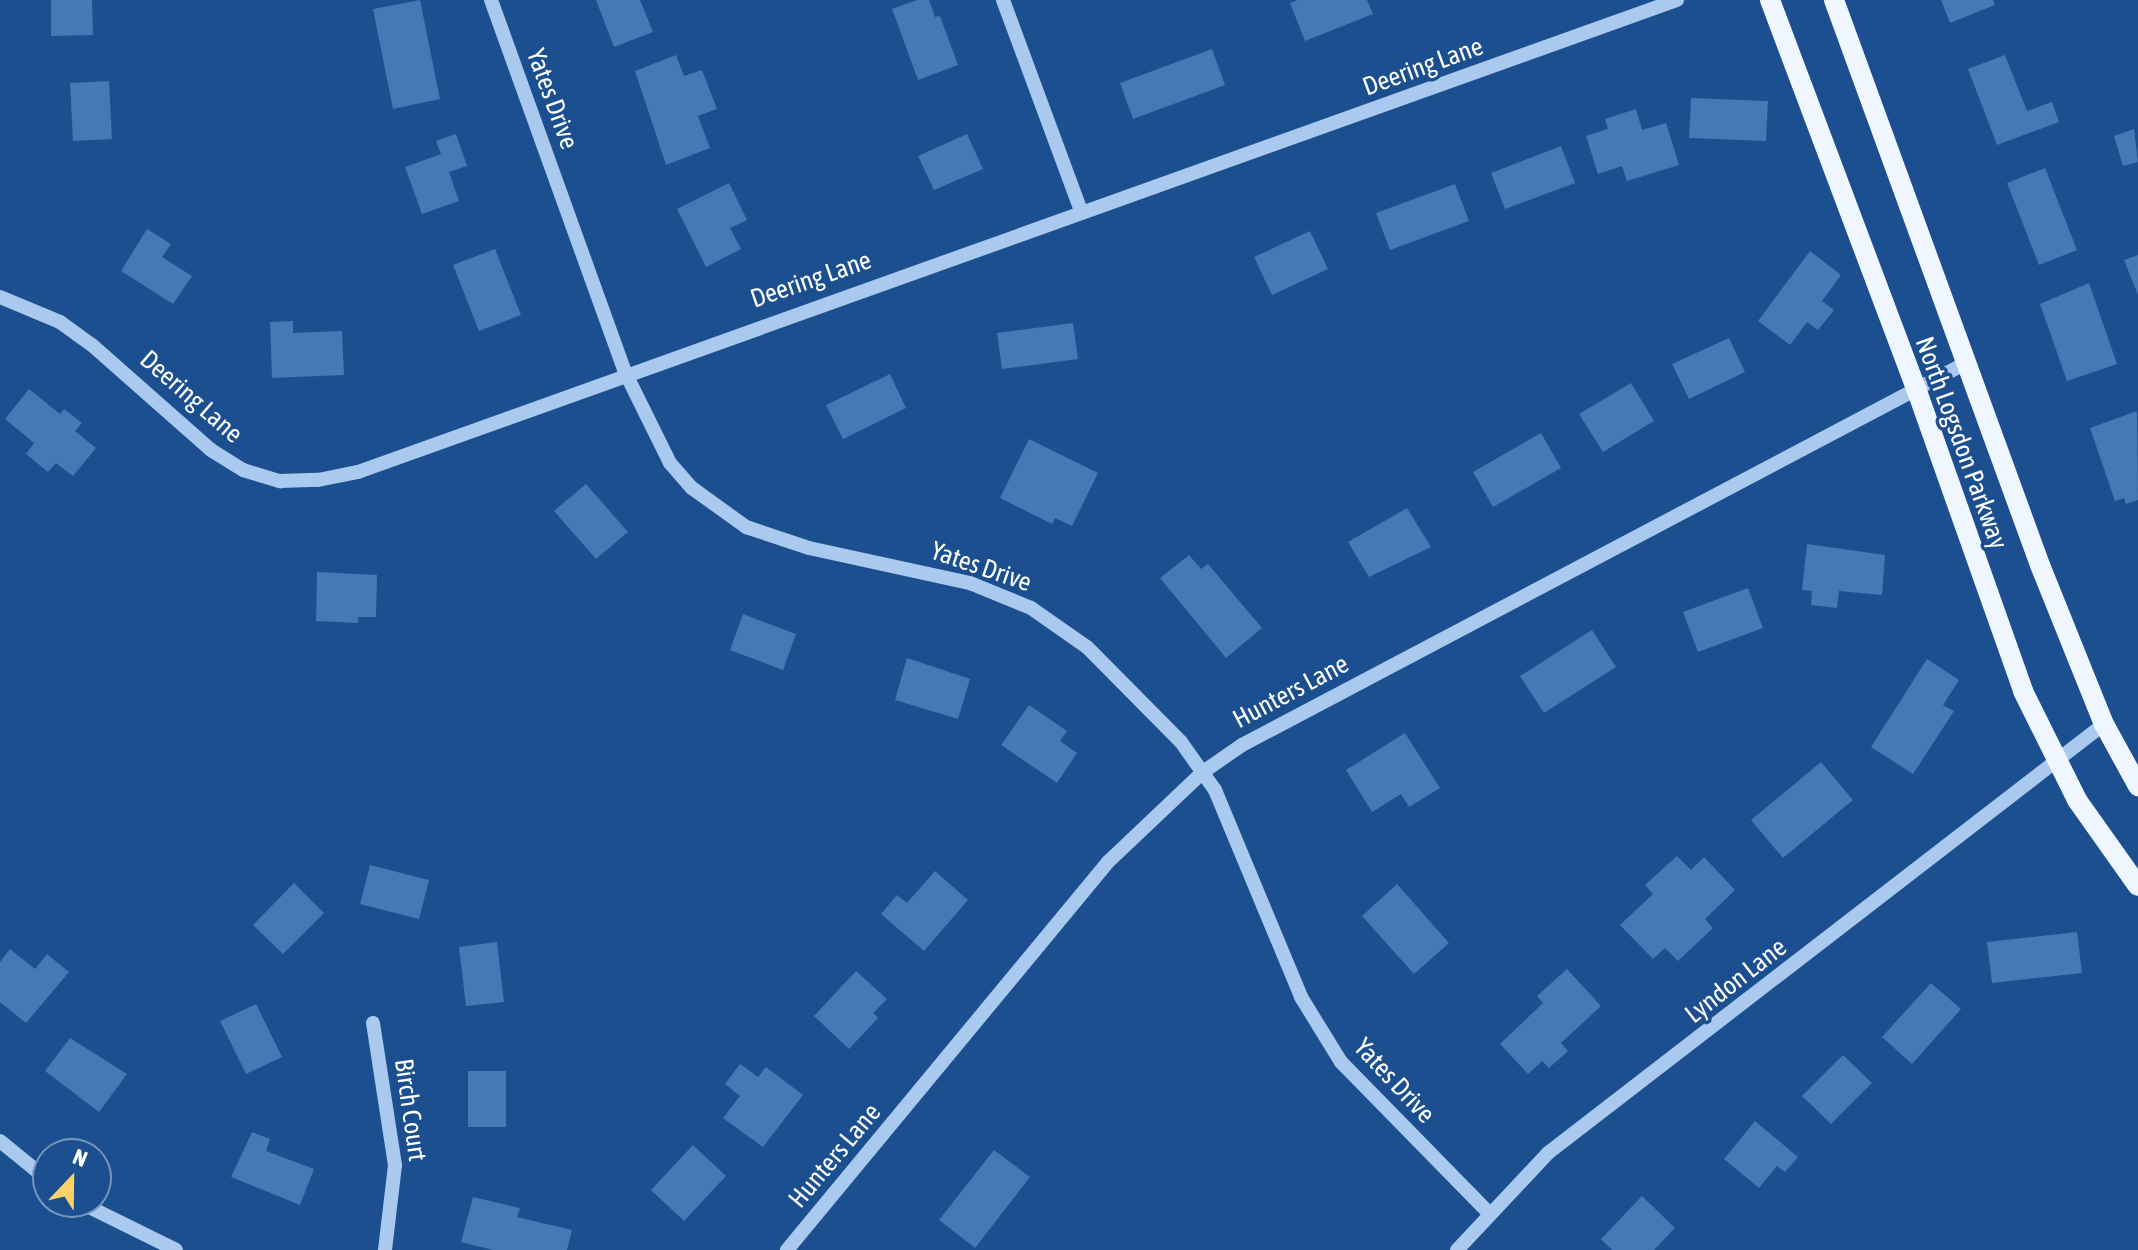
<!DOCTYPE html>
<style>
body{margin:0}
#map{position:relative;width:2138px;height:1250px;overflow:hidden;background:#1b4f8f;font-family:"Asap Condensed",sans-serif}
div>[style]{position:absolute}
.building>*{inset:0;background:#4478b7}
.minor>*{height:14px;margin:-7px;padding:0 7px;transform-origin:7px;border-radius:7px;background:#a9c9ee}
.major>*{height:20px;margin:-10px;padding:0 10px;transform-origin:10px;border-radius:10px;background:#f0f6ff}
span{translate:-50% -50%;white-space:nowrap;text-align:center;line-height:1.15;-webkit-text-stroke:7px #1b4f8f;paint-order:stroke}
.street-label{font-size:26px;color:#fff}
.north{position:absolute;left:32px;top:1138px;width:80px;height:80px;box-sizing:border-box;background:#1b4f8f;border:2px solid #7695bc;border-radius:50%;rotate:22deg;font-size:22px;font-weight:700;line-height:32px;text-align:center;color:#fff}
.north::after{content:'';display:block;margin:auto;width:28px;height:36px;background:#ffd166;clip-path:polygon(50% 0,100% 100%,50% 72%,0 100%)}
</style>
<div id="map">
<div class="building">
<div style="clip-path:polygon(51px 0,92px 0,93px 35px,51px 36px)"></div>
<div style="clip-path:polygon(420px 0,440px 99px,393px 109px,373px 9px)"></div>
<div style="clip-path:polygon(596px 0,640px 0,653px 32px,614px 47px)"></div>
<div style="clip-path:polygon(917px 0,929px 0,935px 17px,940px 16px,958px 65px,918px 80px,892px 9px)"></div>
<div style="clip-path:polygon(1298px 0,1367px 0,1373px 14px,1305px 41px,1290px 3px)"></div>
<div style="clip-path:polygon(1941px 0,1993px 0,1995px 5px,1950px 23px)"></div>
<div style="clip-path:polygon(1212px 49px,1225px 85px,1133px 119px,1120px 83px)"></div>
<div style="clip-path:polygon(676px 55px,684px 76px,702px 70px,717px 109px,698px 116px,710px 148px,666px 165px,635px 71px)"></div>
<div style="clip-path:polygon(2005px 55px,2027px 111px,2052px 102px,2059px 122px,1997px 145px,1968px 69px)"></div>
<div style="clip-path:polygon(109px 81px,112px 139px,73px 141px,70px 83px)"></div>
<div style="clip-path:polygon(1691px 98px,1768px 101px,1766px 141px,1689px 138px)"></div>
<div style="clip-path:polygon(1636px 109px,1642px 130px,1666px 123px,1679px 165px,1627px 181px,1622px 166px,1598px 174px,1586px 136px,1608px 129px,1605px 119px)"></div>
<div style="clip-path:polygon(2134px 129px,2138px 162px,2123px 166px,2114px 136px)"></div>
<div style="clip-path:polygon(456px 134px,467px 166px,449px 172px,459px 201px,422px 214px,405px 167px,441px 154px,436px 141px)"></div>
<div style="clip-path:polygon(967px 134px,983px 169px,934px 190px,918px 156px)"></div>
<div style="clip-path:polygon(1561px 146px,1575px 183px,1505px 209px,1491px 173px)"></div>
<div style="clip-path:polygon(2045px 168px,2077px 250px,2039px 265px,2007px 183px)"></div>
<div style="clip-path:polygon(729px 183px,747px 220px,730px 228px,741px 249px,706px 267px,677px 209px)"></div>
<div style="clip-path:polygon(1455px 184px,1469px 221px,1390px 250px,1376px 213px)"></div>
<div style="clip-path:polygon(147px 229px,171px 244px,162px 257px,192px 276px,173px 304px,121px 271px)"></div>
<div style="clip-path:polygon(1310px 231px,1328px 269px,1272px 295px,1254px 257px)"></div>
<div style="clip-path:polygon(495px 249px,521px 315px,479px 331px,453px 265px)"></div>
<div style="clip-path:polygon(1810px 251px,1841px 275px,1822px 301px,1834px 310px,1818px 330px,1807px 322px,1790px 345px,1758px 321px)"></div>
<div style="clip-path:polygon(2138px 255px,2138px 295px,2124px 260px)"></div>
<div style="clip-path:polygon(2089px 283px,2117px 364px,2067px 381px,2040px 304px)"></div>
<div style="clip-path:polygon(293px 321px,293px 333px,342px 331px,344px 375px,272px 378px,270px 322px)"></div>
<div style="clip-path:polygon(1073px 323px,1078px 359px,1002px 369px,997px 333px)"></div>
<div style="clip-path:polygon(1729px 338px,1745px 372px,1689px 399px,1672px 364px)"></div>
<div style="clip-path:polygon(890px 374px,906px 408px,843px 439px,826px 405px)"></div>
<div style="clip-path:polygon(1631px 383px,1654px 421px,1603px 452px,1579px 414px)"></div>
<div style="clip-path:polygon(29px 389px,60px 414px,64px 409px,82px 423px,75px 431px,96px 448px,73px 476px,56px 463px,48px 472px,26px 454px,34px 443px,5px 419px)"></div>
<div style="clip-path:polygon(2137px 411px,2138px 500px,2126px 504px,2124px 498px,2115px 501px,2090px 428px)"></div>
<div style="clip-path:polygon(1541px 433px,1561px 468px,1493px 507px,1473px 472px)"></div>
<div style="clip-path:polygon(1029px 439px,1098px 473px,1072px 526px,1055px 518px,1052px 524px,1000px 498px)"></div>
<div style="clip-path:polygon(586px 484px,628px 532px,596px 559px,554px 511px)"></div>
<div style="clip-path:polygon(1407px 508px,1431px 547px,1369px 577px,1348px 542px)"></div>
<div style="clip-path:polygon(1807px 544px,1885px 555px,1882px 595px,1839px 591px,1837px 608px,1811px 605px,1812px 591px,1802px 590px)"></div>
<div style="clip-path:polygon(1189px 555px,1201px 569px,1208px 564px,1262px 628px,1226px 658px,1160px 578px)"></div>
<div style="clip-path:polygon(317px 572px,377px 575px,376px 617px,358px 617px,358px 623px,316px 621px)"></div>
<div style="clip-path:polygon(1748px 588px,1763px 628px,1698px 652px,1683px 612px)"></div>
<div style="clip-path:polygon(743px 614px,796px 634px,783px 670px,730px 650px)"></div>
<div style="clip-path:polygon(1592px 630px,1616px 667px,1544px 713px,1520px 676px)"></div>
<div style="clip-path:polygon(907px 658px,970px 679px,958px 719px,895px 700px)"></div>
<div style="clip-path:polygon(1927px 659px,1959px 680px,1943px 705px,1954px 711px,1913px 774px,1871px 747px)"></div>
<div style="clip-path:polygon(1029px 705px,1067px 731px,1060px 741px,1077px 753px,1057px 783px,1001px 745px)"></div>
<div style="clip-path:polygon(1405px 733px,1440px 788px,1409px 807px,1401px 794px,1372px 812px,1346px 770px)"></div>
<div style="clip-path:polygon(1821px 762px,1853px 800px,1783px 858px,1751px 820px)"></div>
<div style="clip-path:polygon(1677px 856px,1691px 870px,1704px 857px,1735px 890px,1705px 919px,1713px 928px,1678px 961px,1665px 948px,1653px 959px,1620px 925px,1653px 894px,1645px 885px)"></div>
<div style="clip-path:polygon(370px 865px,429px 880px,419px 919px,360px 904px)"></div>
<div style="clip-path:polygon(935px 871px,968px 900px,924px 951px,881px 914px,897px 895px,907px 903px)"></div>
<div style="clip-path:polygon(294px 883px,324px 913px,283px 954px,253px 925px)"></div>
<div style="clip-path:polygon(1397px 884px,1449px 943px,1414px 974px,1362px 916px)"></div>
<div style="clip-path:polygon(2077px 932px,2082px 973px,1992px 983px,1987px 942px)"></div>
<div style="clip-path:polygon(497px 942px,504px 1002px,466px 1006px,459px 947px)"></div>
<div style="clip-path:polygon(10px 949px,35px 969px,47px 954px,69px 972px,26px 1023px,0 1002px,0 962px)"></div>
<div style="clip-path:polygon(1567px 969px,1601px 1006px,1561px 1043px,1568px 1051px,1549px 1068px,1542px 1061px,1528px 1074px,1500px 1044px,1543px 1003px,1537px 996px)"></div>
<div style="clip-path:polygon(856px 971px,887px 999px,873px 1013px,878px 1018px,849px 1049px,814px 1016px)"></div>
<div style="clip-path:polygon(1931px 983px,1961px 1009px,1912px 1064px,1882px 1037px)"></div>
<div style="clip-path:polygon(256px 1004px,282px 1057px,246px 1074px,220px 1021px)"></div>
<div style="clip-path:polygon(70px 1038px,127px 1074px,99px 1112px,45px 1071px)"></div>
<div style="clip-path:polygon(1843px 1055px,1872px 1083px,1831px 1124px,1802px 1096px)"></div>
<div style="clip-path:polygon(740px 1064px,758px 1077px,766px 1067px,803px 1095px,763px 1147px,723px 1118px,740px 1096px,725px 1084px)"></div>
<div style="clip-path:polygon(468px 1071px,506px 1071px,506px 1127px,468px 1127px)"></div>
<div style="clip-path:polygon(1755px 1121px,1798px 1157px,1785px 1172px,1777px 1166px,1759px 1188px,1724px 1159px)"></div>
<div style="clip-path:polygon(252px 1132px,270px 1139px,266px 1151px,314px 1169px,300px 1205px,231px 1177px)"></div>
<div style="clip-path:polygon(693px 1145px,726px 1176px,684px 1221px,651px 1190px)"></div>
<div style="clip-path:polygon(994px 1150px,1030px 1177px,975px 1248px,939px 1220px)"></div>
<div style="clip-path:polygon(1642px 1196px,1675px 1228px,1654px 1250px,1612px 1250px,1601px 1239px)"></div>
<div style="clip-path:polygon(473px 1197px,520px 1208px,517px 1217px,572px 1230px,567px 1250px,493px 1250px,461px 1242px)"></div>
</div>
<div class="minor">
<div style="left:491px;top:0;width:398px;rotate:70.2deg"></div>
<div style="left:626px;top:374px;width:99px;rotate:63.7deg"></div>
<div style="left:670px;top:463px;width:33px;rotate:49deg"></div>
<div style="left:692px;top:488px;width:67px;rotate:35.8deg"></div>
<div style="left:746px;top:527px;width:66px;rotate:18.4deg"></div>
<div style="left:809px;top:548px;width:165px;rotate:12.3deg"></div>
<div style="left:970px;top:583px;width:66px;rotate:22.3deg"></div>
<div style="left:1031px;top:608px;width:68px;rotate:34.9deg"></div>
<div style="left:1087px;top:647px;width:134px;rotate:45.3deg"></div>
<div style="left:1181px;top:742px;width:59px;rotate:54.7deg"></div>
<div style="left:1215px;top:790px;width:224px;rotate:67.4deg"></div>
<div style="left:1301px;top:997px;width:76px;rotate:58.4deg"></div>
<div style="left:1341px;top:1062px;width:211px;rotate:45.6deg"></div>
<div style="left:1003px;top:0;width:227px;rotate:69.7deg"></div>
<div style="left:0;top:297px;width:65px;rotate:22.6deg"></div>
<div style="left:60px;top:322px;width:39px;rotate:36deg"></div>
<div style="left:92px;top:345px;width:159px;rotate:41.4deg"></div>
<div style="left:211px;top:450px;width:38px;rotate:32deg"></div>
<div style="left:243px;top:470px;width:39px;rotate:17deg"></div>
<div style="left:280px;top:481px;width:38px;rotate:-2deg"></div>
<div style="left:318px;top:480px;width:41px;rotate:-11.3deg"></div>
<div style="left:358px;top:472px;width:1401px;rotate:-19.69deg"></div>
<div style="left:373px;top:1023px;width:144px;rotate:81.2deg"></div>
<div style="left:395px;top:1165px;width:86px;rotate:96.7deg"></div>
<div style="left:0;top:1141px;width:62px;rotate:39.1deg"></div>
<div style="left:79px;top:1202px;width:108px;rotate:26.3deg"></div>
<div style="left:787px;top:1250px;width:504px;rotate:-50.4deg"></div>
<div style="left:1108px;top:862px;width:131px;rotate:-43.5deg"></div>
<div style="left:1203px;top:772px;width:47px;rotate:-34.7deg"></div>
<div style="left:1242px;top:745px;width:819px;rotate:-27.82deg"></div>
<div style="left:1457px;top:1250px;width:133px;rotate:-46.8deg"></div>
<div style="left:1548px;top:1153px;width:702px;rotate:-37.65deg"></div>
</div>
<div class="major">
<div style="left:1770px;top:0;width:418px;rotate:69.4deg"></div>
<div style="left:1917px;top:391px;width:318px;rotate:70.5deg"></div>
<div style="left:2023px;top:691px;width:122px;rotate:63.6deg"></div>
<div style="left:2077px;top:800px;width:105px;rotate:54.7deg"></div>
<div style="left:1834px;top:0;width:601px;rotate:69.97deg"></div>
<div style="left:2040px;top:565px;width:171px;rotate:68.1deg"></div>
<div style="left:2104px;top:724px;width:71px;rotate:61.3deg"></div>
</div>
<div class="street-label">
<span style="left:1423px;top:67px;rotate:-20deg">Deering Lane</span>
<span style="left:552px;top:99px;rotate:70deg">Yates Drive</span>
<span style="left:811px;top:280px;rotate:-19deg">Deering Lane</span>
<span style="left:191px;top:397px;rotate:41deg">Deering Lane</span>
<span style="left:1961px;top:443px;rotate:70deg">North Logsdon Parkway</span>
<span style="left:981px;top:567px;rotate:19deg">Yates Drive</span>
<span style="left:1291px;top:692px;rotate:-28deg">Hunters Lane</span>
<span style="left:1736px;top:981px;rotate:-38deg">Lyndon Lane</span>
<span style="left:1394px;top:1081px;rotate:47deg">Yates Drive</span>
<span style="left:410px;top:1110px;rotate:82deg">Birch Court</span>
<span style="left:835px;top:1156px;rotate:-50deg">Hunters Lane</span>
</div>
<div class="north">N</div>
</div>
